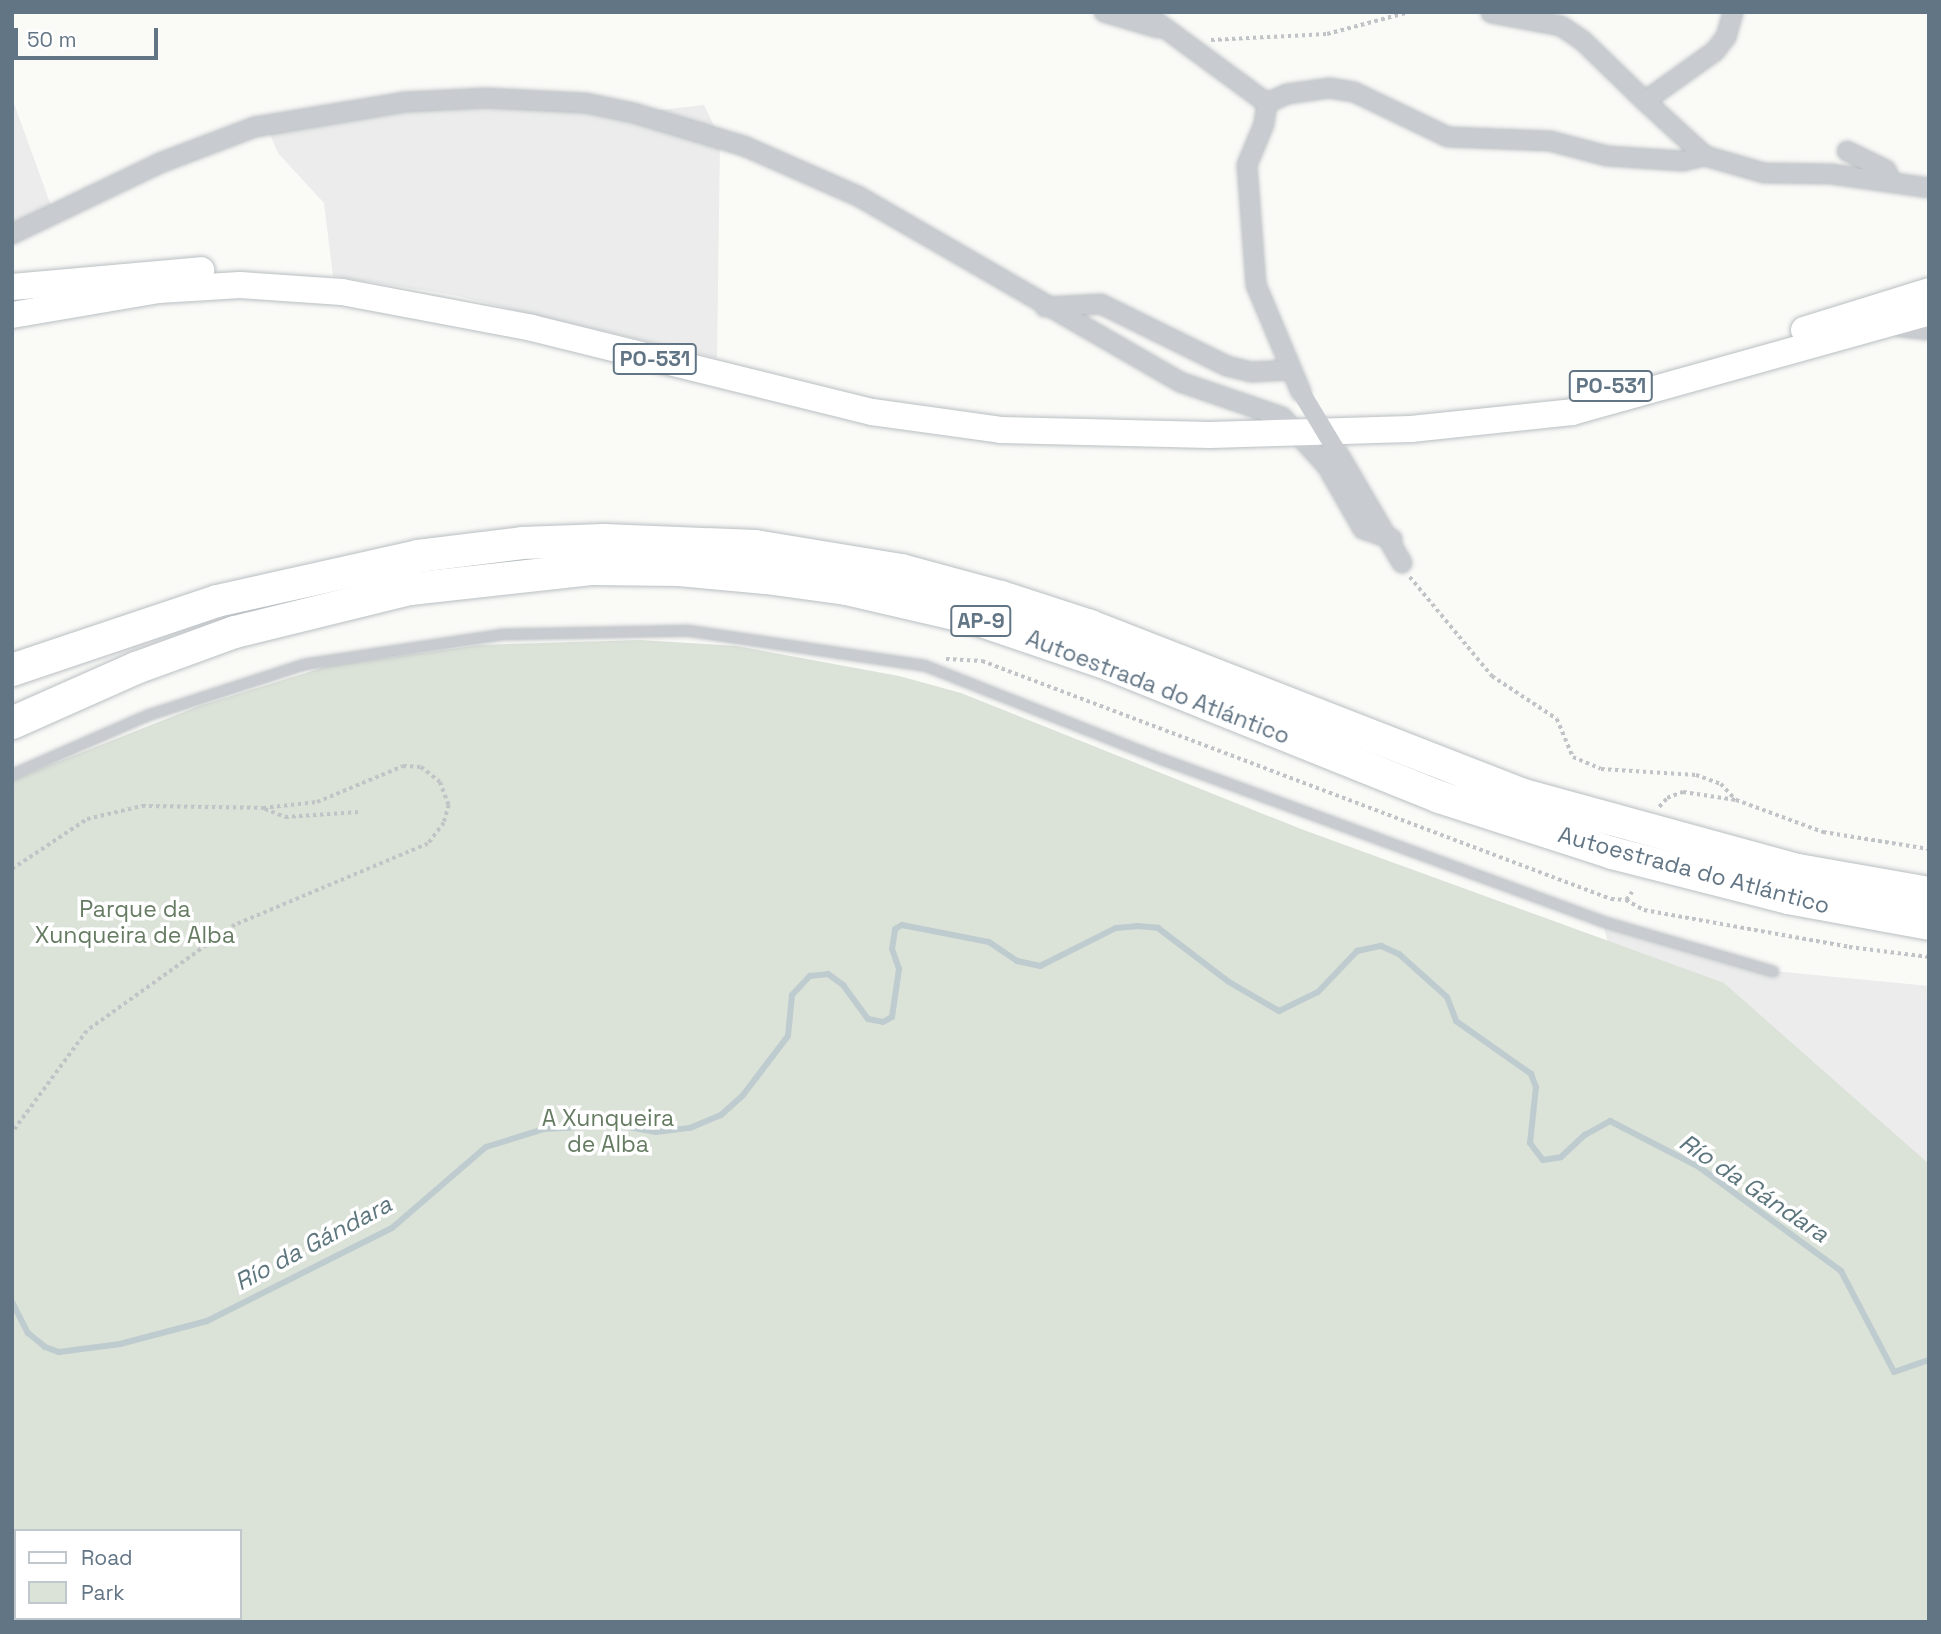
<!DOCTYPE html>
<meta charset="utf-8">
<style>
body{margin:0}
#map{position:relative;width:1941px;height:1634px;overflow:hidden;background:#fafaf7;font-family:"Space Grotesk",sans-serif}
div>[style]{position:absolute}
.built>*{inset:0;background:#ebeceb}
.green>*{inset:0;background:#dbe2d8}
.stream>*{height:6px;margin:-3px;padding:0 3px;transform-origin:3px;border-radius:3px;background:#becbcf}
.path>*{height:3.5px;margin-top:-1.75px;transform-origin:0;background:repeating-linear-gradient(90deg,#c1c4c6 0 3.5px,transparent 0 7px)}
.roads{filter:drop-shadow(0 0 2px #babfc3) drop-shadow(0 0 2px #babfc3)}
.lane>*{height:9px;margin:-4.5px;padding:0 4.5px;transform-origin:4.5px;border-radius:4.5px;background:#c8ccd0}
.street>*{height:18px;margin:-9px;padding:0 9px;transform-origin:9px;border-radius:9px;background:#c8ccd0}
.primary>*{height:26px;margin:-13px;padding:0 13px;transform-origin:13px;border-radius:13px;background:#fff}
.highway>*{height:32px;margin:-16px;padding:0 16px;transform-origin:16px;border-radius:16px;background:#fff}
.street-bridge>*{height:18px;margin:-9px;padding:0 9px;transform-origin:9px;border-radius:9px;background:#c8ccd0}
span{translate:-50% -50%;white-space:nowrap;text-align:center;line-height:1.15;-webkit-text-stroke:7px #fff;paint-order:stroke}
.shield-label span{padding:2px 5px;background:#fff;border:2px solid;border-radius:5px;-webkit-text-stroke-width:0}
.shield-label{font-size:21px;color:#627585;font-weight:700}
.street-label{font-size:23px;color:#627585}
.park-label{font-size:23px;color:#667c62}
.water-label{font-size:24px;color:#5d767e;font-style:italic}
.frame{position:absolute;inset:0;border:14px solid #627585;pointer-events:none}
.legend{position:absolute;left:14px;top:1529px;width:228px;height:91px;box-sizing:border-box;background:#fff;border:2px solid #c0c8ce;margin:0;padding:9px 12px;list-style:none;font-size:21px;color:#627585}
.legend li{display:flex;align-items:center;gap:14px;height:35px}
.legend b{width:35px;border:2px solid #c0c8ce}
.scale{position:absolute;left:14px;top:28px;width:144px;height:32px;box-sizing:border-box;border:4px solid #627585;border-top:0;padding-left:9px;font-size:21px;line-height:24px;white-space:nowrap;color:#627585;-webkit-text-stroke:5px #fff;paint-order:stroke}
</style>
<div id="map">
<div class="built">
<div style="clip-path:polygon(12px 98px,54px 214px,12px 234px)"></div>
<div style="clip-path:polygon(515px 99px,634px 113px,704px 105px,720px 138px,717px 358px,453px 295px,333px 276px,324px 203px,278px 153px,266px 125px)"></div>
<div style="clip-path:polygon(1602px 921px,1773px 971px,1929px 986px,1929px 1229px,1617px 975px)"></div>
</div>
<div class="green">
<div style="clip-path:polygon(evenodd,640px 640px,737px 646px,899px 676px,961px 693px,1301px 829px,1724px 983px,1929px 1164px,1929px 1622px,12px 1622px,12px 780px,199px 706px,328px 666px,479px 645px,640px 640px,16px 1531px,240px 1531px,240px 1618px,16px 1618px,16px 1531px)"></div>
</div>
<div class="stream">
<div style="left:12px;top:1302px;width:35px;rotate:63deg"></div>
<div style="left:28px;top:1333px;width:22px;rotate:39deg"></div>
<div style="left:45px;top:1347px;width:15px;rotate:20deg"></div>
<div style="left:59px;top:1352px;width:62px;rotate:-7.5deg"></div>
<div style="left:120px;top:1344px;width:90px;rotate:-14.8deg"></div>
<div style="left:207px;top:1321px;width:207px;rotate:-26.7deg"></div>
<div style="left:392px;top:1228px;width:124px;rotate:-40.8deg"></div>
<div style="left:486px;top:1147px;width:61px;rotate:-17.2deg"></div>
<div style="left:544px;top:1129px;width:73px;rotate:-3.1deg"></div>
<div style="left:617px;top:1125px;width:40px;rotate:10deg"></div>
<div style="left:656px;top:1132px;width:34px;rotate:-7deg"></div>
<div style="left:690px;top:1128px;width:34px;rotate:-23deg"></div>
<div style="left:721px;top:1115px;width:30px;rotate:-42deg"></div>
<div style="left:743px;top:1095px;width:74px;rotate:-52.7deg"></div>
<div style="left:788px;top:1036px;width:41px;rotate:-84.4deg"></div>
<div style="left:792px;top:995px;width:26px;rotate:-47deg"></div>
<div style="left:810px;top:976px;width:18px;rotate:-6deg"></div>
<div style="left:828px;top:974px;width:19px;rotate:36deg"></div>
<div style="left:843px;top:985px;width:42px;rotate:53.7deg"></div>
<div style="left:868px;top:1019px;width:15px;rotate:11deg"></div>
<div style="left:883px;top:1022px;width:10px;rotate:-29deg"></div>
<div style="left:892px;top:1017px;width:49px;rotate:-81.7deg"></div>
<div style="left:899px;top:969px;width:21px;rotate:-109deg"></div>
<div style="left:892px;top:949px;width:20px;rotate:-81deg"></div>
<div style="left:895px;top:929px;width:8px;rotate:-30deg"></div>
<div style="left:902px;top:925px;width:89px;rotate:11.1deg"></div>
<div style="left:989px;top:942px;width:34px;rotate:34deg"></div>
<div style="left:1017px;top:961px;width:24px;rotate:12deg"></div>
<div style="left:1040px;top:966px;width:85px;rotate:-26.6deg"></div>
<div style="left:1116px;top:928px;width:21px;rotate:-5deg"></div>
<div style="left:1137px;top:926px;width:21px;rotate:5deg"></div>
<div style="left:1158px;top:928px;width:89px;rotate:37.3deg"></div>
<div style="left:1229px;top:982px;width:58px;rotate:30.1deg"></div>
<div style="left:1279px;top:1011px;width:43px;rotate:-26deg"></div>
<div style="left:1318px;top:992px;width:57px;rotate:-46.4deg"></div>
<div style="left:1357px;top:951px;width:25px;rotate:-12deg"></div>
<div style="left:1381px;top:946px;width:20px;rotate:24deg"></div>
<div style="left:1399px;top:954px;width:64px;rotate:41.9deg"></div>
<div style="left:1447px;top:997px;width:26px;rotate:69deg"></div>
<div style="left:1456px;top:1021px;width:92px;rotate:35.2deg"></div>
<div style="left:1531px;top:1074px;width:14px;rotate:69deg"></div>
<div style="left:1536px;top:1087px;width:56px;rotate:96.1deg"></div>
<div style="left:1530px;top:1143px;width:21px;rotate:53deg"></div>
<div style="left:1543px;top:1160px;width:18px;rotate:-9deg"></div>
<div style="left:1561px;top:1157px;width:33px;rotate:-43deg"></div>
<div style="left:1585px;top:1135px;width:29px;rotate:-29deg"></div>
<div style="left:1610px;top:1121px;width:100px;rotate:27.3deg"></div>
<div style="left:1699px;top:1167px;width:176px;rotate:36.2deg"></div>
<div style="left:1841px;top:1271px;width:114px;rotate:62.3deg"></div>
<div style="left:1894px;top:1372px;width:37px;rotate:-19deg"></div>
</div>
<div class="path">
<div style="left:1211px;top:40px;width:116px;rotate:-3deg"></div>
<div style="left:1327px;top:34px;width:85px;rotate:-15deg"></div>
<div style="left:1410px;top:577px;width:129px;rotate:50.4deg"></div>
<div style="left:1492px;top:676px;width:78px;rotate:33.5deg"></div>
<div style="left:1557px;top:719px;width:41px;rotate:67.2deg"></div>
<div style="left:1573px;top:757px;width:30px;rotate:23deg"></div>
<div style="left:1601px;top:769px;width:95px;rotate:3.6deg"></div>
<div style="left:1696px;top:775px;width:27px;rotate:20deg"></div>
<div style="left:1721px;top:784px;width:22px;rotate:47deg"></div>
<div style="left:946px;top:659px;width:36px;rotate:3deg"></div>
<div style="left:982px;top:661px;width:673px;rotate:20.73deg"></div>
<div style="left:1611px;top:899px;width:15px;rotate:4deg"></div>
<div style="left:1626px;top:900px;width:10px;rotate:-53deg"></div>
<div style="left:1659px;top:807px;width:12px;rotate:-48deg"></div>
<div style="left:1667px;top:798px;width:17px;rotate:-21deg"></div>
<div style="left:1683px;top:792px;width:54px;rotate:8.6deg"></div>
<div style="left:1736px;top:800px;width:93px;rotate:20.2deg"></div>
<div style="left:1823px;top:832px;width:107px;rotate:9.1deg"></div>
<div style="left:265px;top:809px;width:22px;rotate:22deg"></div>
<div style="left:285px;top:817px;width:74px;rotate:-3.9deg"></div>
<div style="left:12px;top:869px;width:90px;rotate:-33.7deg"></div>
<div style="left:87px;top:819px;width:57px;rotate:-13.3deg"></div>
<div style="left:142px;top:806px;width:121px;rotate:0.9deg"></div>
<div style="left:263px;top:808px;width:54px;rotate:-6.3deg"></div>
<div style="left:317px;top:802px;width:93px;rotate:-22.7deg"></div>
<div style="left:403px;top:766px;width:18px;rotate:3deg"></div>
<div style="left:421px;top:767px;width:24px;rotate:38deg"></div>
<div style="left:440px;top:782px;width:25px;rotate:69deg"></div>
<div style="left:449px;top:805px;width:19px;rotate:106deg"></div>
<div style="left:444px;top:823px;width:26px;rotate:127deg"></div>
<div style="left:428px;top:844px;width:209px;rotate:157.2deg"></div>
<div style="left:235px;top:925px;width:182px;rotate:144.4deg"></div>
<div style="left:87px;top:1031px;width:127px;rotate:126.3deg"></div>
<div style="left:1626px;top:900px;width:21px;rotate:29deg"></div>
<div style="left:1644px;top:910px;width:208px;rotate:10.2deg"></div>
<div style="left:1849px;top:947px;width:81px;rotate:7.1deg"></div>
</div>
<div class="roads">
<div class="lane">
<div style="left:12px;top:774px;width:147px;rotate:-23.6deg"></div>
<div style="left:147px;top:715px;width:165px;rotate:-18deg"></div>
<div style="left:304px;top:664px;width:200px;rotate:-8.6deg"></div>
<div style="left:502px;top:634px;width:184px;rotate:-1.2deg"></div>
<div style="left:686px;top:630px;width:241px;rotate:8.4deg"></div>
<div style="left:924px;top:665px;width:256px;rotate:21.6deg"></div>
<div style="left:1162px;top:759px;width:469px;rotate:20.2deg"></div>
<div style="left:1602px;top:921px;width:178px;rotate:16.3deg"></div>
</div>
<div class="street">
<div style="left:1104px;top:12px;width:56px;rotate:16.5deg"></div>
<div style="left:1143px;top:12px;width:154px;rotate:36.3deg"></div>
<div style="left:1491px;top:13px;width:71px;rotate:10.5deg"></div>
<div style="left:1561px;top:26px;width:25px;rotate:34deg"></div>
<div style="left:1582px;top:40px;width:88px;rotate:44.1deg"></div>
<div style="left:1847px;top:151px;width:43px;rotate:26deg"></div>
<div style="left:1886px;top:170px;width:13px;rotate:67deg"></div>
<div style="left:1705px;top:156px;width:61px;rotate:16.1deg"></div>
<div style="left:1764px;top:173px;width:67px;rotate:0.9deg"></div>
<div style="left:1831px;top:174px;width:99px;rotate:8.1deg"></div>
<div style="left:12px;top:234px;width:164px;rotate:-25.6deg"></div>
<div style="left:160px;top:163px;width:102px;rotate:-20.8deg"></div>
<div style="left:255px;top:127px;width:151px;rotate:-9.5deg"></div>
<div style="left:404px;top:102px;width:82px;rotate:-2.8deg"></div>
<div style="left:486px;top:98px;width:100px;rotate:2.9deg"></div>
<div style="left:586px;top:103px;width:49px;rotate:11.8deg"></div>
<div style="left:634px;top:113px;width:115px;rotate:16.7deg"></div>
<div style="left:744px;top:146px;width:124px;rotate:23.7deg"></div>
<div style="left:858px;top:196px;width:372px;rotate:30deg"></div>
<div style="left:1180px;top:382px;width:108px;rotate:18.9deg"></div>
<div style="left:1282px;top:417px;width:67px;rotate:47.4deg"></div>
<div style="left:1327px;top:466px;width:73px;rotate:60.3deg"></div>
<div style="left:1363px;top:529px;width:31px;rotate:19deg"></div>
<div style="left:1045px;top:307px;width:56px;rotate:-3.1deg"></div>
<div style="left:1101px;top:304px;width:140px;rotate:26.2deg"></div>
<div style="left:1227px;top:366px;width:25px;rotate:14deg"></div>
<div style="left:1251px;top:372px;width:40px;rotate:-2.9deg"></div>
<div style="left:1891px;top:326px;width:38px;rotate:6deg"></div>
<div style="left:1301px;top:392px;width:116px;rotate:-112.8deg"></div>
<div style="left:1256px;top:285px;width:120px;rotate:-94.3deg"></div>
<div style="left:1247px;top:165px;width:44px;rotate:-67.5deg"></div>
<div style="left:1264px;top:124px;width:21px;rotate:-82deg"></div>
<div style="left:1267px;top:103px;width:22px;rotate:-24deg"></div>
<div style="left:1287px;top:94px;width:42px;rotate:-8.1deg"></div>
<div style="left:1329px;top:88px;width:25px;rotate:9deg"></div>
<div style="left:1354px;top:92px;width:104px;rotate:25.6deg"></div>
<div style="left:1448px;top:137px;width:102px;rotate:2.2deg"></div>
<div style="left:1550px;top:141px;width:59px;rotate:14.7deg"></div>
<div style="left:1607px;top:156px;width:76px;rotate:3.8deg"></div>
<div style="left:1683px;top:161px;width:23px;rotate:-13deg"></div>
<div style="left:1705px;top:156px;width:81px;rotate:-137.5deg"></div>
<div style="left:1645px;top:101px;width:86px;rotate:-35.5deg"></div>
<div style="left:1715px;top:51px;width:18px;rotate:-52deg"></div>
<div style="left:1726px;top:37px;width:26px;rotate:-74deg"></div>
<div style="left:1339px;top:455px;width:125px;rotate:59.7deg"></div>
</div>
<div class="primary">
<div style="left:12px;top:287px;width:190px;rotate:-5.1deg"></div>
<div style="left:12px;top:315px;width:149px;rotate:-9.7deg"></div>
<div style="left:159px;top:290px;width:81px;rotate:-3.5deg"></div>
<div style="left:240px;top:285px;width:102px;rotate:3.9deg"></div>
<div style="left:342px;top:292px;width:193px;rotate:10.7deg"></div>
<div style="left:532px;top:328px;width:350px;rotate:13.9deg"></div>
<div style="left:872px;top:412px;width:130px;rotate:7.9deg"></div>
<div style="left:1001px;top:430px;width:209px;rotate:1.4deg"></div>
<div style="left:1210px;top:435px;width:201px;rotate:-1.7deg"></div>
<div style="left:1411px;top:429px;width:162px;rotate:-6deg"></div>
<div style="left:1572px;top:412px;width:371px;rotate:-15.6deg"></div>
<div style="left:1804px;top:330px;width:131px;rotate:-17.3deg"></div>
</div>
<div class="highway">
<div style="left:12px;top:670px;width:216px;rotate:-18.6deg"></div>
<div style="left:217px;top:601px;width:206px;rotate:-12.6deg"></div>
<div style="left:418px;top:556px;width:105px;rotate:-7.1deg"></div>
<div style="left:522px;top:543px;width:82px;rotate:-2.1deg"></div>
<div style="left:604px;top:540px;width:151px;rotate:2.3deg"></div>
<div style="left:755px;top:546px;width:148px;rotate:9.3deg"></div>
<div style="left:901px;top:570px;width:104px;rotate:15.1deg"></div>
<div style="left:1001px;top:597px;width:94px;rotate:18deg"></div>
<div style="left:1090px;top:626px;width:469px;rotate:21.3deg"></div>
<div style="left:1527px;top:796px;width:281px;rotate:15.3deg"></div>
<div style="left:1798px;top:870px;width:133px;rotate:10deg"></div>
<div style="left:12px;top:723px;width:136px;rotate:-23.9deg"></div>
<div style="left:136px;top:668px;width:105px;rotate:-20deg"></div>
<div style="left:235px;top:632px;width:180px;rotate:-13.8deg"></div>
<div style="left:410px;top:589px;width:182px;rotate:-6.3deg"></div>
<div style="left:591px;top:569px;width:88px;rotate:0.7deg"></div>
<div style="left:679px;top:570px;width:87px;rotate:5.3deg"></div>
<div style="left:766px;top:578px;width:81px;rotate:7.8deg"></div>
<div style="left:846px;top:589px;width:133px;rotate:13deg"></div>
<div style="left:976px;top:619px;width:143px;rotate:18.8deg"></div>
<div style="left:1111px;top:665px;width:354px;rotate:21.9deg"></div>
<div style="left:1439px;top:797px;width:182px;rotate:17.9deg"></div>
<div style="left:1612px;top:853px;width:182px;rotate:14.3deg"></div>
<div style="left:1788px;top:898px;width:143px;rotate:10.4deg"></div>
</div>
</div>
<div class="street-bridge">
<div style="left:1301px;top:392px;width:74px;rotate:58.9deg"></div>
</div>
<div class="shield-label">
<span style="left:655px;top:359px">PO-531</span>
<span style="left:1611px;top:386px">PO-531</span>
<span style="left:981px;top:621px">AP-9</span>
</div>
<div class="street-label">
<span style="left:1158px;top:687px;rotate:21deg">Autoestrada do Atlántico</span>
<span style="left:1694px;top:870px;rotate:15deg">Autoestrada do Atlántico</span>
</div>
<div class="park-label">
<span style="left:135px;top:922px">Parque da<br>Xunqueira de Alba</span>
<span style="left:608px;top:1131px">A Xunqueira<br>de Alba</span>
</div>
<div class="water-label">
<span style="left:1754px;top:1188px;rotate:34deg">Río da Gándara</span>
<span style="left:313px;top:1243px;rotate:-28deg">Río da Gándara</span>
</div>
<div class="frame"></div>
<ul class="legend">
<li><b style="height:9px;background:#fff"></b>Road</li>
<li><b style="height:19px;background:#dbe2d8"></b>Park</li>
</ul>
<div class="scale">50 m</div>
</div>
